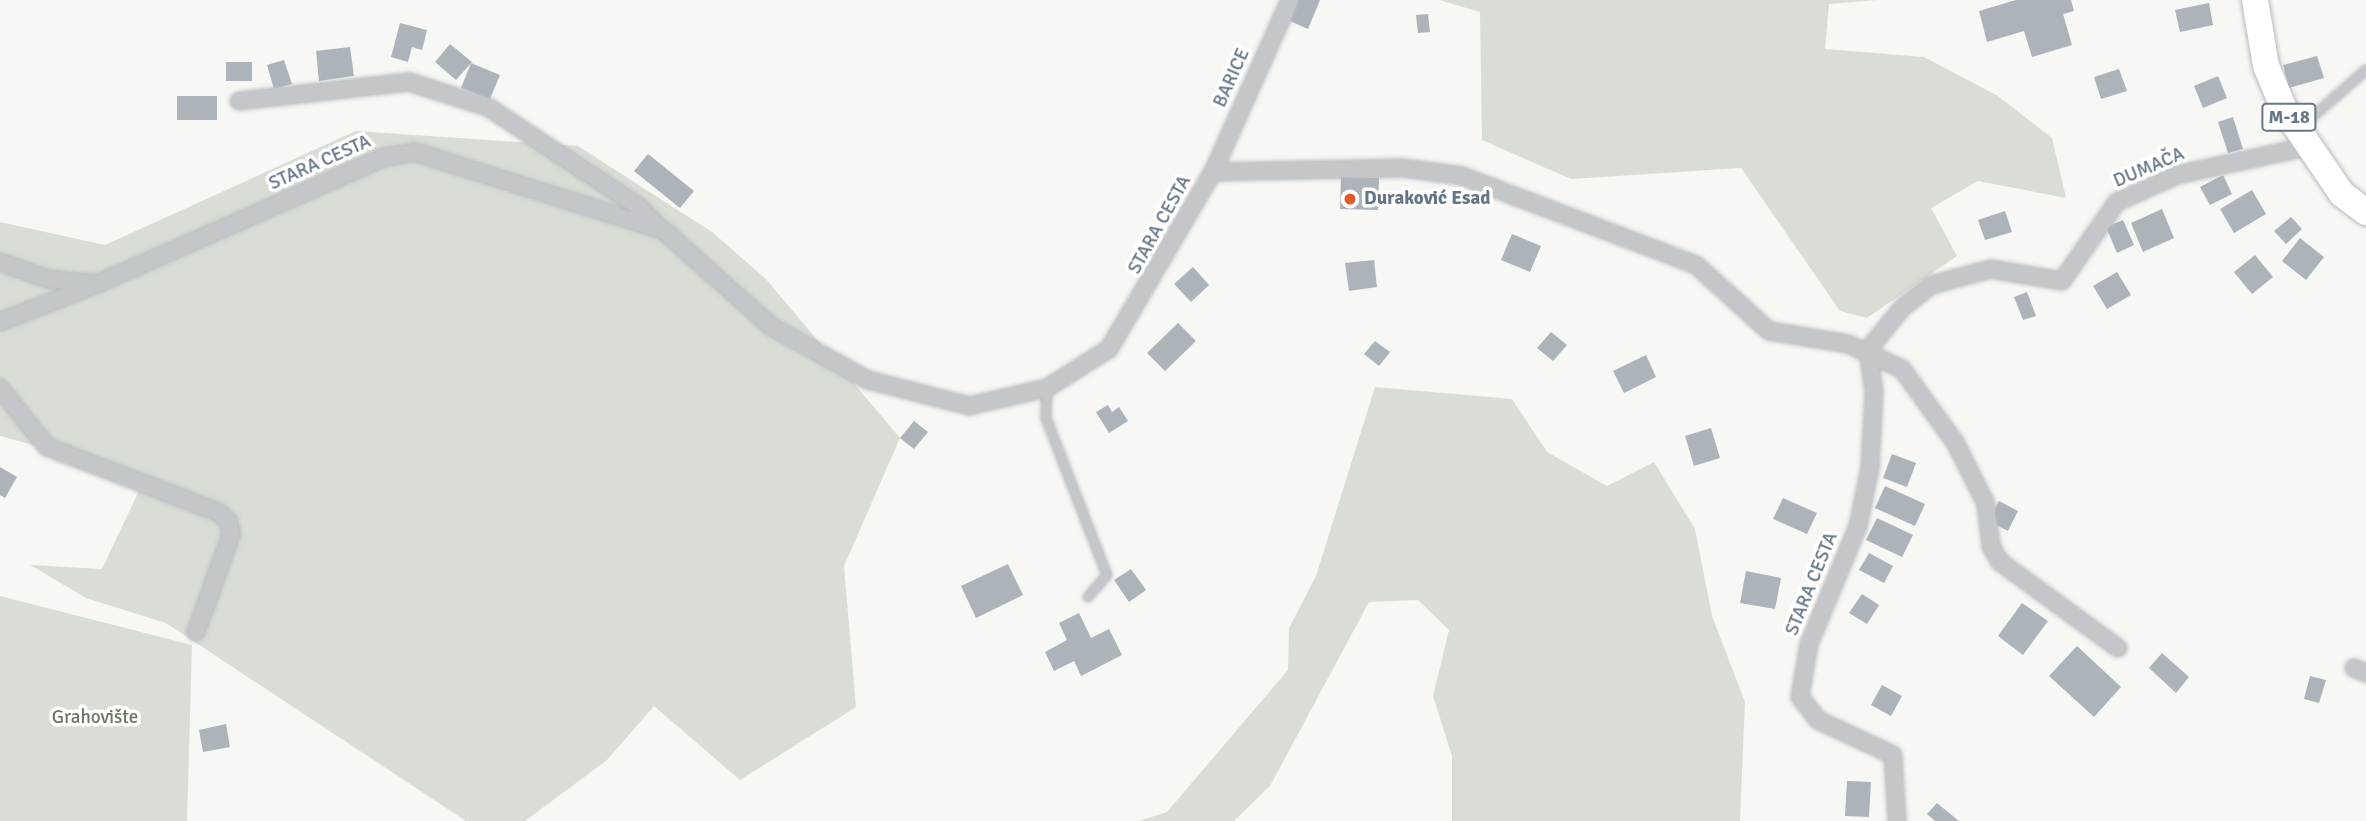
<!DOCTYPE html>
<meta charset="utf-8">
<style>
body{margin:0}
#map{position:relative;width:2366px;height:821px;overflow:hidden;background:#f7f7f4;font-family:Signika,sans-serif}
div>[style]{position:absolute}
.green>*{inset:0;background:#d8ded5}
.building>*{inset:0;background:#acb3b9}
.roads{filter:drop-shadow(0 0 2px #b6babe) drop-shadow(0 0 2px #b6babe)}
.lane>*{height:8px;margin:-4px;padding:0 4px;transform-origin:4px;border-radius:4px;background:#c3c7ca}
.street>*{height:16px;margin:-8px;padding:0 8px;transform-origin:8px;border-radius:8px;background:#c3c7ca}
.primary>*{height:26px;margin:-13px;padding:0 13px;transform-origin:13px;border-radius:13px;background:#fff}
.dots>*{width:19px;height:19px;translate:-50% -50%;box-sizing:border-box;border:4px solid #fff;border-radius:50%}
span{translate:-50% -50%;white-space:nowrap;text-align:center;line-height:1.15;-webkit-text-stroke:7px #fff;paint-order:stroke}
.shield-label span{padding:2px 5px;background:#fff;border:2px solid;border-radius:5px;-webkit-text-stroke-width:0}
.shield-label{font-size:18px;color:#667685;font-weight:700}
.street-label{font-size:19px;color:#667685}
.poi-label{font-size:19px;color:#667685;font-weight:700}
.left{translate:0 -50%;text-align:left}
.park-label{font-size:19px;color:#657761}
</style>
<div id="map">
<div class="green">
<div style="clip-path:polygon(1439px 0,1877px 0,1829px 4px,1825px 49px,1924px 57px,1998px 96px,2052px 138px,2066px 198px,1978px 181px,1931px 208px,1957px 256px,1867px 318px,1840px 311px,1741px 168px,1571px 179px,1482px 140px,1480px 12px)"></div>
<div style="clip-path:polygon(356px 131px,578px 146px,712px 232px,765px 278px,900px 438px,844px 566px,856px 707px,740px 780px,654px 706px,607px 760px,525px 821px,466px 821px,166px 623px,86px 598px,30px 565px,102px 569px,146px 476px,0 436px,0 222px,105px 245px)"></div>
<div style="clip-path:polygon(1375px 387px,1512px 399px,1547px 452px,1607px 486px,1654px 462px,1695px 529px,1712px 616px,1745px 702px,1740px 821px,1452px 821px,1452px 756px,1433px 696px,1449px 630px,1418px 600px,1369px 602px,1270px 786px,1234px 821px,1139px 821px,1167px 812px,1288px 670px,1289px 628px,1316px 576px)"></div>
<div style="clip-path:polygon(0 596px,192px 645px,187px 821px,0 821px)"></div>
</div>
<div class="building">
<div style="clip-path:polygon(1298px 0,1320px 0,1308px 29px,1290px 21px)"></div>
<div style="clip-path:polygon(2016px 0,2071px 0,2074px 11px,2063px 14px,2072px 45px,2032px 57px,2024px 31px,1987px 42px,1979px 11px)"></div>
<div style="clip-path:polygon(2209px 3px,2213px 25px,2180px 32px,2175px 10px)"></div>
<div style="clip-path:polygon(1428px 14px,1430px 32px,1418px 33px,1416px 15px)"></div>
<div style="clip-path:polygon(400px 23px,427px 30px,422px 50px,412px 47px,408px 62px,391px 57px)"></div>
<div style="clip-path:polygon(450px 44px,472px 62px,456px 80px,435px 62px)"></div>
<div style="clip-path:polygon(350px 47px,354px 76px,319px 81px,316px 51px)"></div>
<div style="clip-path:polygon(2317px 56px,2324px 78px,2289px 88px,2283px 65px)"></div>
<div style="clip-path:polygon(284px 60px,292px 84px,274px 89px,267px 65px)"></div>
<div style="clip-path:polygon(226px 62px,252px 62px,252px 81px,226px 81px)"></div>
<div style="clip-path:polygon(471px 63px,500px 75px,490px 99px,461px 88px)"></div>
<div style="clip-path:polygon(2119px 69px,2127px 91px,2101px 99px,2094px 77px)"></div>
<div style="clip-path:polygon(2218px 76px,2227px 98px,2203px 108px,2194px 86px)"></div>
<div style="clip-path:polygon(177px 96px,217px 96px,217px 120px,177px 120px)"></div>
<div style="clip-path:polygon(2233px 117px,2243px 149px,2228px 153px,2218px 122px)"></div>
<div style="clip-path:polygon(648px 154px,694px 191px,680px 208px,634px 171px)"></div>
<div style="clip-path:polygon(2223px 175px,2232px 194px,2210px 205px,2200px 187px)"></div>
<div style="clip-path:polygon(1341px 177px,1379px 178px,1378px 210px,1340px 209px)"></div>
<div style="clip-path:polygon(2252px 190px,2266px 214px,2234px 233px,2220px 209px)"></div>
<div style="clip-path:polygon(2162px 209px,2174px 238px,2143px 252px,2131px 223px)"></div>
<div style="clip-path:polygon(2005px 211px,2012px 232px,1985px 240px,1978px 220px)"></div>
<div style="clip-path:polygon(2291px 217px,2302px 229px,2286px 244px,2274px 231px)"></div>
<div style="clip-path:polygon(2123px 220px,2134px 245px,2117px 253px,2106px 227px)"></div>
<div style="clip-path:polygon(1512px 234px,1541px 246px,1530px 272px,1501px 260px)"></div>
<div style="clip-path:polygon(2300px 238px,2324px 257px,2306px 280px,2282px 261px)"></div>
<div style="clip-path:polygon(2255px 255px,2273px 277px,2252px 294px,2234px 272px)"></div>
<div style="clip-path:polygon(1374px 260px,1377px 287px,1349px 291px,1345px 263px)"></div>
<div style="clip-path:polygon(1193px 267px,1209px 285px,1191px 302px,1174px 284px)"></div>
<div style="clip-path:polygon(2117px 272px,2131px 295px,2107px 309px,2093px 286px)"></div>
<div style="clip-path:polygon(2027px 292px,2036px 316px,2023px 320px,2014px 297px)"></div>
<div style="clip-path:polygon(1178px 323px,1196px 341px,1165px 371px,1147px 353px)"></div>
<div style="clip-path:polygon(1551px 332px,1567px 345px,1553px 361px,1537px 348px)"></div>
<div style="clip-path:polygon(1375px 341px,1390px 352px,1379px 366px,1364px 354px)"></div>
<div style="clip-path:polygon(1646px 355px,1656px 377px,1624px 393px,1613px 371px)"></div>
<div style="clip-path:polygon(1108px 405px,1112px 412px,1119px 407px,1128px 421px,1109px 433px,1096px 412px)"></div>
<div style="clip-path:polygon(914px 421px,928px 432px,914px 449px,900px 438px)"></div>
<div style="clip-path:polygon(1711px 428px,1720px 458px,1694px 466px,1685px 436px)"></div>
<div style="clip-path:polygon(1892px 454px,1916px 463px,1907px 487px,1883px 478px)"></div>
<div style="clip-path:polygon(0 467px,17px 477px,5px 498px,0 495px)"></div>
<div style="clip-path:polygon(1885px 486px,1925px 504px,1915px 526px,1875px 508px)"></div>
<div style="clip-path:polygon(1783px 498px,1817px 513px,1807px 534px,1773px 519px)"></div>
<div style="clip-path:polygon(1999px 501px,2018px 511px,2008px 531px,1988px 521px)"></div>
<div style="clip-path:polygon(1877px 518px,1913px 535px,1902px 557px,1866px 540px)"></div>
<div style="clip-path:polygon(1869px 553px,1893px 566px,1884px 583px,1859px 570px)"></div>
<div style="clip-path:polygon(1008px 564px,1023px 595px,976px 618px,961px 586px)"></div>
<div style="clip-path:polygon(1131px 569px,1146px 590px,1129px 602px,1114px 580px)"></div>
<div style="clip-path:polygon(1746px 571px,1781px 578px,1775px 609px,1740px 603px)"></div>
<div style="clip-path:polygon(1862px 594px,1879px 605px,1867px 624px,1849px 613px)"></div>
<div style="clip-path:polygon(2022px 603px,2048px 621px,2023px 655px,1998px 636px)"></div>
<div style="clip-path:polygon(1079px 613px,1091px 638px,1109px 629px,1122px 655px,1081px 676px,1074px 661px,1054px 671px,1045px 652px,1067px 640px,1059px 623px)"></div>
<div style="clip-path:polygon(2077px 646px,2121px 687px,2094px 717px,2049px 676px)"></div>
<div style="clip-path:polygon(2162px 653px,2189px 677px,2176px 693px,2149px 668px)"></div>
<div style="clip-path:polygon(2310px 676px,2326px 680px,2319px 703px,2304px 699px)"></div>
<div style="clip-path:polygon(1882px 685px,1902px 696px,1891px 716px,1871px 705px)"></div>
<div style="clip-path:polygon(226px 724px,230px 747px,203px 752px,199px 730px)"></div>
<div style="clip-path:polygon(1847px 781px,1871px 782px,1869px 817px,1845px 816px)"></div>
<div style="clip-path:polygon(1937px 803px,1959px 821px,1935px 821px,1927px 814px)"></div>
</div>
<div class="roads">
<div class="lane">
<div style="left:2302px;top:126px;width:85px;rotate:-41.2deg"></div>
<div style="left:1047px;top:388px;width:30px;rotate:92deg"></div>
<div style="left:1046px;top:418px;width:168px;rotate:68.8deg"></div>
<div style="left:1107px;top:575px;width:29px;rotate:131deg"></div>
</div>
<div class="street">
<div style="left:239px;top:101px;width:171px;rotate:-6.4deg"></div>
<div style="left:409px;top:82px;width:83px;rotate:17.6deg"></div>
<div style="left:488px;top:107px;width:181px;rotate:33.5deg"></div>
<div style="left:639px;top:207px;width:31px;rotate:45deg"></div>
<div style="left:1213px;top:172px;width:188px;rotate:-65.9deg"></div>
<div style="left:0;top:262px;width:51px;rotate:19.5deg"></div>
<div style="left:48px;top:279px;width:49px;rotate:5.8deg"></div>
<div style="left:97px;top:284px;width:315px;rotate:-23.8deg"></div>
<div style="left:385px;top:157px;width:30px;rotate:-9deg"></div>
<div style="left:415px;top:152px;width:260px;rotate:17.5deg"></div>
<div style="left:663px;top:230px;width:146px;rotate:41.7deg"></div>
<div style="left:772px;top:327px;width:110px;rotate:28.9deg"></div>
<div style="left:868px;top:380px;width:104px;rotate:14.4deg"></div>
<div style="left:969px;top:406px;width:80px;rotate:-13deg"></div>
<div style="left:1047px;top:388px;width:73px;rotate:-32.2deg"></div>
<div style="left:1109px;top:349px;width:205px;rotate:-59.6deg"></div>
<div style="left:1213px;top:172px;width:190px;rotate:-1.2deg"></div>
<div style="left:1403px;top:168px;width:60px;rotate:7.7deg"></div>
<div style="left:1462px;top:176px;width:250px;rotate:20.8deg"></div>
<div style="left:1696px;top:265px;width:98px;rotate:42.1deg"></div>
<div style="left:1769px;top:331px;width:80px;rotate:9.3deg"></div>
<div style="left:1848px;top:344px;width:60px;rotate:24.8deg"></div>
<div style="left:1902px;top:369px;width:92px;rotate:54.2deg"></div>
<div style="left:1956px;top:444px;width:67px;rotate:63.4deg"></div>
<div style="left:1986px;top:504px;width:42px;rotate:83.2deg"></div>
<div style="left:1991px;top:546px;width:18px;rotate:61deg"></div>
<div style="left:2000px;top:562px;width:146px;rotate:36.1deg"></div>
<div style="left:0;top:322px;width:99px;rotate:-21.4deg"></div>
<div style="left:0;top:388px;width:75px;rotate:51.5deg"></div>
<div style="left:47px;top:447px;width:183px;rotate:20.8deg"></div>
<div style="left:218px;top:512px;width:15px;rotate:42deg"></div>
<div style="left:229px;top:522px;width:13px;rotate:81deg"></div>
<div style="left:231px;top:535px;width:103px;rotate:109.8deg"></div>
<div style="left:2354px;top:668px;width:13px;rotate:23deg"></div>
<div style="left:1897px;top:821px;width:66px;rotate:-93.5deg"></div>
<div style="left:1893px;top:755px;width:83px;rotate:-155deg"></div>
<div style="left:1818px;top:720px;width:29px;rotate:-128deg"></div>
<div style="left:1800px;top:697px;width:54px;rotate:-80.4deg"></div>
<div style="left:1809px;top:644px;width:128px;rotate:-67.4deg"></div>
<div style="left:1858px;top:526px;width:59px;rotate:-78.3deg"></div>
<div style="left:1870px;top:468px;width:77px;rotate:-87deg"></div>
<div style="left:1874px;top:391px;width:41px;rotate:-98.3deg"></div>
<div style="left:1868px;top:350px;width:55px;rotate:-50.9deg"></div>
<div style="left:1903px;top:307px;width:36px;rotate:-38deg"></div>
<div style="left:1931px;top:285px;width:62px;rotate:-14.9deg"></div>
<div style="left:1991px;top:269px;width:72px;rotate:9.6deg"></div>
<div style="left:2062px;top:281px;width:96px;rotate:-55.2deg"></div>
<div style="left:2117px;top:202px;width:66px;rotate:-24.2deg"></div>
<div style="left:2177px;top:175px;width:132px;rotate:-12.2deg"></div>
</div>
<div class="primary">
<div style="left:2255px;top:0;width:67px;rotate:80.5deg"></div>
<div style="left:2266px;top:66px;width:47px;rotate:67.3deg"></div>
<div style="left:2284px;top:109px;width:103px;rotate:55.7deg"></div>
<div style="left:2342px;top:194px;width:30px;rotate:37deg"></div>
</div>
</div>
<div class="dots">
<div style="left:1350px;top:199px;background:#e35b28"></div>
</div>
<div class="shield-label">
<span style="left:2289px;top:117px">M-18</span>
</div>
<div class="street-label">
<span style="left:1232px;top:78px;rotate:-66deg">BARICE</span>
<span style="left:320px;top:163px;rotate:-24deg">STARA CESTA</span>
<span style="left:2149px;top:168px;rotate:-23deg">DUMAČA</span>
<span style="left:1160px;top:225px;rotate:-61deg">STARA CESTA</span>
<span style="left:1812px;top:584px;rotate:-68deg">STARA CESTA</span>
</div>
<div class="poi-label">
<span class="left" style="left:1364px;top:199px">Duraković Esad</span>
</div>
<div class="park-label">
<span style="left:95px;top:718px">Grahovište</span>
</div>
</div>
